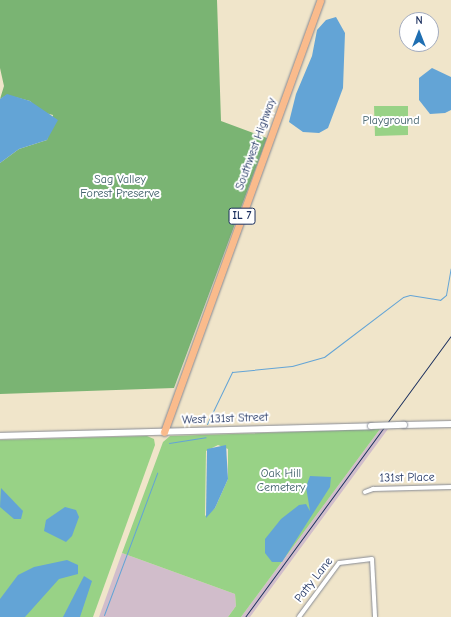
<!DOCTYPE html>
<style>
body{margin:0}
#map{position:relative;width:451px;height:617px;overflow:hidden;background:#f0e5ca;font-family:"Comic Neue",sans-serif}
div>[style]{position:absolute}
.industrial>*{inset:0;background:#d1bdcb}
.green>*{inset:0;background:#98d286}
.forest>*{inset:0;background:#7ab473}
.water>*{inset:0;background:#63a4d6}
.stream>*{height:1px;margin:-0.5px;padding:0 0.5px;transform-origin:0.5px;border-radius:0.5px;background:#63a4d6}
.roads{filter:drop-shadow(0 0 1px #868a94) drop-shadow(0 0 1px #868a94)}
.minor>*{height:4px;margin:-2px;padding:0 2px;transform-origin:2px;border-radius:2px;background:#fff}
.tertiary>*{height:5.5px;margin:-2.75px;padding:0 2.75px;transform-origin:2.75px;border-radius:2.75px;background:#fff}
.primary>*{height:7px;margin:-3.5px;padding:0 3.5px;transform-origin:3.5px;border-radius:3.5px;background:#fabb8c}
.rail>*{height:1px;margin:-0.5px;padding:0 0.5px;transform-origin:0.5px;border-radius:0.5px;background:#1b2f5e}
.bridges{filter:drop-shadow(0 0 1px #868a94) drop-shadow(0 0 1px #868a94)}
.tertiary-bridge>*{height:5.5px;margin:-2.75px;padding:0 2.75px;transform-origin:2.75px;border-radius:2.75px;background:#fff}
span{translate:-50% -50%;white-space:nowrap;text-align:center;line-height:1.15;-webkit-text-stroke:4px #fff;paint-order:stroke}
.shield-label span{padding:1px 3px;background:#fff;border:1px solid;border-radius:3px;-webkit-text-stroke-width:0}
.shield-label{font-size:11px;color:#1b2f5e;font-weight:700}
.park-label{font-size:12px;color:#40606a}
.street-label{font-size:12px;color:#1b2f5e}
.north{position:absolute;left:399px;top:12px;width:40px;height:40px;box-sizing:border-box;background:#fff;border:1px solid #a4acbf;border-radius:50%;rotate:0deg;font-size:11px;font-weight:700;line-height:16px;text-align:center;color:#1b2f5e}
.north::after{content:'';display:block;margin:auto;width:14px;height:18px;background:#1f6fb2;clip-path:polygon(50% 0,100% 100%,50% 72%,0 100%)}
</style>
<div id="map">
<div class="industrial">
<div style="clip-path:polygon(380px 429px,388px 429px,250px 617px,241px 617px)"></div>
<div style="clip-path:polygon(122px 553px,235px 594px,236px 606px,228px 617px,99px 617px)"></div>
</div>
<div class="green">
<div style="clip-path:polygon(374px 106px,408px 106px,408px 135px,375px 136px)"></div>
<div style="clip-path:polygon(evenodd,380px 429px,241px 617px,228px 617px,236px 606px,235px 594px,122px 553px,163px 442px,170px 436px,380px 429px,218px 445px,228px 449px,228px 479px,215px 508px,205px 516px,206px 451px,218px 445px)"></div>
<div style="clip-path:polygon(147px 436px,154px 439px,155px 445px,93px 617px,0 617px,0 440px)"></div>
</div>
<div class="forest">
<div style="clip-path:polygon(0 0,217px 0,221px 121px,267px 138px,174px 388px,0 394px,0 163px,19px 149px,47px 140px,53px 115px,41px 112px,30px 101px,7px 95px,0 99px,4px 86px,0 68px)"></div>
</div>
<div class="water">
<div style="clip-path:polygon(336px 17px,345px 33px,343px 88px,328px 128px,319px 133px,303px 132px,289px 122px,296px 94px,312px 56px,317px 30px,326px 20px)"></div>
<div style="clip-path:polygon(432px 68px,451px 77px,451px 110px,445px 113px,430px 114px,419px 100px,419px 78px)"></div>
<div style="clip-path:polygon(7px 94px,30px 101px,58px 120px,47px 140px,19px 149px,0 163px,0 99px)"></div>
<div style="clip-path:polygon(226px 445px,228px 479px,215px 508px,206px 518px,207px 449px)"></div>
<div style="clip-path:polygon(310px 476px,331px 477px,330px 487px,282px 562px,272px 562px,265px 553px,265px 539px,281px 519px,299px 505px,306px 504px,310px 511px,306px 487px)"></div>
<div style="clip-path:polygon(1px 488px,23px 511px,21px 519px,14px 519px,0 507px)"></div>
<div style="clip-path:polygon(65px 507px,76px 510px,79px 517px,72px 536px,66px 542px,44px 531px,46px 520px)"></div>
<div style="clip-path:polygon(67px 560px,78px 565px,78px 574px,59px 579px,25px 617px,0 617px,0 599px,18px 575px,34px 567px)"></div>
<div style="clip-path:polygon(84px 576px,92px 581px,80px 617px,63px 617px)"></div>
</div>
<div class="stream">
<div style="left:207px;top:424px;width:58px;rotate:-64.3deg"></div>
<div style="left:232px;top:372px;width:60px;rotate:-5.7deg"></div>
<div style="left:292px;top:366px;width:33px;rotate:-16deg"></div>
<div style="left:324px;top:357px;width:99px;rotate:-37.2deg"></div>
<div style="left:403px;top:297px;width:7px;rotate:-16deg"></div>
<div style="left:410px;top:295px;width:30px;rotate:9deg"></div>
<div style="left:440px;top:300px;width:8px;rotate:-40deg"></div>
<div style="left:446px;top:295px;width:27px;rotate:-80deg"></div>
<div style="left:169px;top:443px;width:37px;rotate:-9deg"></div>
<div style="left:104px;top:615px;width:152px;rotate:-69.5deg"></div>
</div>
<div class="roads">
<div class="minor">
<div style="left:365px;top:492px;width:9px;rotate:-21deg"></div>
<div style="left:373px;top:489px;width:78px;rotate:-1.5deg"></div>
<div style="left:299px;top:617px;width:67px;rotate:-53.5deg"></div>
<div style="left:339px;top:563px;width:33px;rotate:-7deg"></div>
<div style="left:372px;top:559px;width:58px;rotate:87deg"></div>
</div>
<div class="tertiary">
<div style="left:404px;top:425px;width:47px;rotate:-1.2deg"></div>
<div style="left:0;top:436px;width:371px;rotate:-1.5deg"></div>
</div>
<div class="primary">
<div style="left:164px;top:432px;width:459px;rotate:-70.1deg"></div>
</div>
</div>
<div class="rail">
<div style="left:245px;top:617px;width:348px;rotate:-53.8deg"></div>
</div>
<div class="bridges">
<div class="tertiary-bridge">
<div style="left:371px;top:426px;width:33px;rotate:-2deg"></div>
</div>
</div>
<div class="shield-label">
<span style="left:242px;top:216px">IL 7</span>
</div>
<div class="park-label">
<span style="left:391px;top:121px">Playground</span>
<span style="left:120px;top:187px">Sag Valley<br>Forest Preserve</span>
<span style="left:281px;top:481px">Oak Hill<br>Cemetery</span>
</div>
<div class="street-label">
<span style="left:256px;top:144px;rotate:-70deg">Southwest Highway</span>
<span style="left:225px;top:419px;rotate:-2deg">West 131st Street</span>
<span style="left:407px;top:478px;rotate:-1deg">131st Place</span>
<span style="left:314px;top:580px;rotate:-52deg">Patty Lane</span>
</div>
<div class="north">N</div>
</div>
